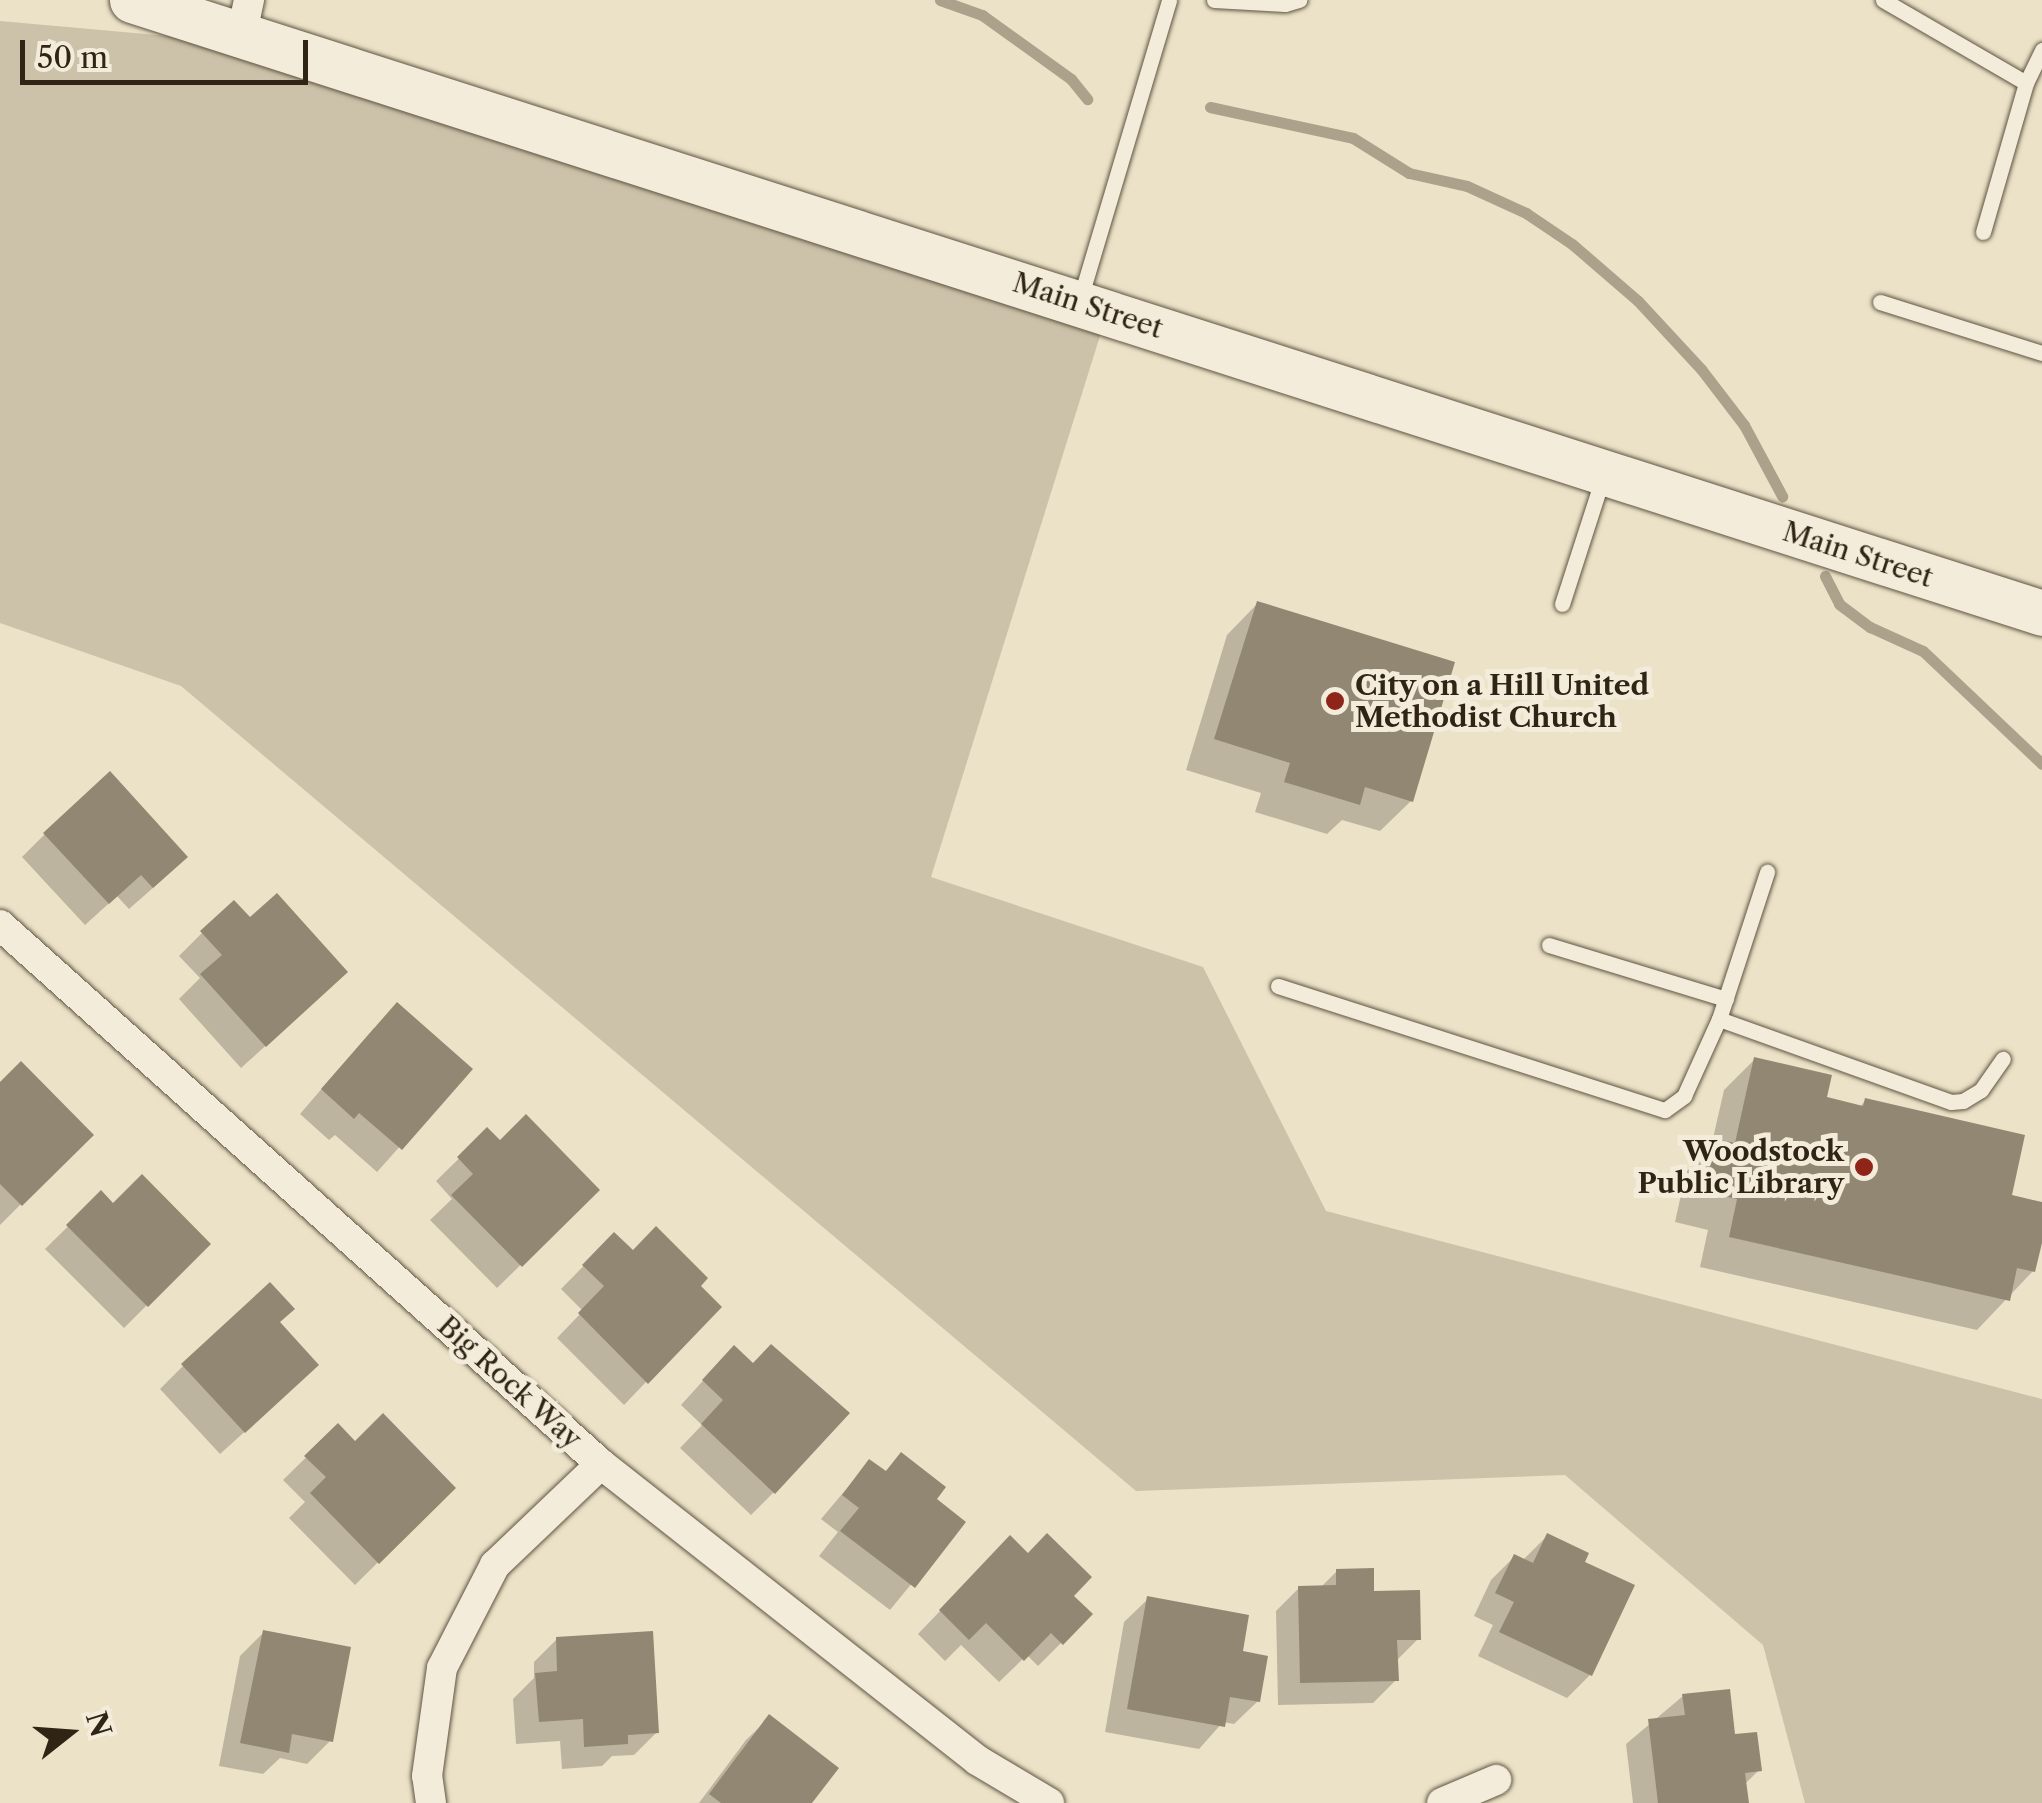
<!DOCTYPE html>
<style>
body{margin:0}
#map{position:relative;width:2042px;height:1803px;overflow:hidden;background:#ece2c7;font-family:"Libre Caslon Text",serif}
div>[style]{position:absolute}
.green>*{inset:0;background:#ccc2a9}
.shadow>*{inset:0;background:#0003}
.stream>*{height:11px;margin:-5.5px;padding:0 5.5px;transform-origin:5.5px;border-radius:5.5px;background:#aca18a}
.building>*{inset:0;background:#928772}
.roads{filter:drop-shadow(0 0 2px #5f5442) drop-shadow(0 0 2px #5f5442)}
.lane>*{height:15px;margin:-7.5px;padding:0 7.5px;transform-origin:7.5px;border-radius:7.5px;background:#f3ecdb}
.street>*{height:30px;margin:-15px;padding:0 15px;transform-origin:15px;border-radius:15px;background:#f3ecdb}
.secondary>*{height:45px;margin:-22.5px;padding:0 22.5px;transform-origin:22.5px;border-radius:22.5px;background:#f3ecdb}
.dots>*{width:28px;height:28px;translate:-50% -50%;box-sizing:border-box;border:5px solid #f3ecdb;border-radius:50%}
span{translate:-50% -50%;white-space:nowrap;text-align:center;line-height:1.15;-webkit-text-stroke:10px #f3ecdb;paint-order:stroke}
.street-label{font-size:28px;color:#302415}
.poi-label{font-size:28px;color:#302415;font-weight:700}
.left{translate:0 -50%;text-align:left}
.right{translate:-100% -50%;text-align:right}
.north{position:absolute;left:20px;top:1683px;width:100px;height:100px;-webkit-text-stroke:8px #f3ecdb;paint-order:stroke;rotate:73deg;font-size:28px;font-weight:700;line-height:40px;text-align:center;color:#302415}
.north::after{content:'';display:block;margin:auto;width:35px;height:45px;background:#302415;clip-path:polygon(50% 0,100% 100%,50% 72%,0 100%)}
.scale{position:absolute;left:20px;top:40px;width:288px;height:45px;box-sizing:border-box;border:5px solid #302415;border-top:0;padding-left:12px;font-size:30px;line-height:35px;white-space:nowrap;color:#302415;-webkit-text-stroke:8px #f3ecdb;paint-order:stroke}
</style>
<div id="map">
<div class="green">
<div style="clip-path:polygon(0 21px,224px 41px,1104px 323px,931px 877px,1203px 967px,1326px 1211px,2042px 1399px,2042px 1803px,1805px 1803px,1763px 1645px,1565px 1475px,1136px 1491px,181px 686px,0 623px)"></div>
</div>
<div class="shadow">
<div style="clip-path:polygon(1257px 604px,1411px 801px,1380px 831px,1342px 820px,1327px 834px,1255px 812px,1261px 793px,1186px 770px,1227px 635px)"></div>
<div style="clip-path:polygon(45px 834px,162px 880px,129px 909px,117px 896px,85px 925px,22px 857px)"></div>
<div style="clip-path:polygon(202px 933px,322px 995px,241px 1068px,179px 999px,200px 978px,179px 956px)"></div>
<div style="clip-path:polygon(374px 1028px,469px 1069px,377px 1172px,335px 1135px,329px 1140px,300px 1114px)"></div>
<div style="clip-path:polygon(1754px 1060px,1824px 1099px,1859px 1108px,1865px 1101px,2009px 1197px,2042px 1205px,2042px 1232px,2033px 1271px,1977px 1330px,1700px 1267px,1708px 1230px,1675px 1222px,1686px 1172px,1711px 1147px,1724px 1090px)"></div>
<div style="clip-path:polygon(0 1085px,90px 1135px,0 1225px)"></div>
<div style="clip-path:polygon(487px 1131px,500px 1144px,597px 1190px,497px 1288px,430px 1220px,452px 1199px,436px 1181px)"></div>
<div style="clip-path:polygon(101px 1194px,113px 1206px,208px 1244px,124px 1328px,45px 1249px)"></div>
<div style="clip-path:polygon(614px 1235px,646px 1382px,624px 1405px,557px 1338px,583px 1311px,561px 1289px)"></div>
<div style="clip-path:polygon(278px 1323px,293px 1388px,220px 1454px,160px 1389px,183px 1366px)"></div>
<div style="clip-path:polygon(711px 1372px,774px 1492px,751px 1515px,680px 1448px,702px 1425px,681px 1405px)"></div>
<div style="clip-path:polygon(338px 1426px,355px 1445px,453px 1488px,355px 1585px,289px 1518px,305px 1502px,283px 1480px)"></div>
<div style="clip-path:polygon(901px 1456px,934px 1500px,962px 1522px,890px 1610px,819px 1556px,838px 1532px,821px 1519px,869px 1462px,884px 1473px)"></div>
<div style="clip-path:polygon(1547px 1536px,1582px 1563px,1590px 1675px,1567px 1698px,1478px 1656px,1493px 1625px,1474px 1616px,1491px 1580px,1514px 1557px,1524px 1559px)"></div>
<div style="clip-path:polygon(987px 1562px,1071px 1596px,1090px 1614px,1038px 1666px,1027px 1655px,999px 1682px,961px 1645px,945px 1661px,918px 1634px)"></div>
<div style="clip-path:polygon(1337px 1571px,1372px 1593px,1418px 1639px,1396px 1661px,1396px 1680px,1373px 1703px,1278px 1705px,1276px 1611px,1299px 1588px,1320px 1588px)"></div>
<div style="clip-path:polygon(1148px 1599px,1240px 1653px,1258px 1701px,1234px 1724px,1223px 1722px,1199px 1749px,1105px 1732px,1124px 1622px)"></div>
<div style="clip-path:polygon(263px 1633px,330px 1741px,307px 1764px,280px 1758px,263px 1774px,219px 1766px,240px 1656px)"></div>
<div style="clip-path:polygon(557px 1639px,657px 1732px,634px 1755px,612px 1756px,602px 1766px,562px 1769px,560px 1741px,516px 1744px,513px 1699px,534px 1678px,534px 1662px)"></div>
<div style="clip-path:polygon(1683px 1696px,1733px 1737px,1759px 1770px,1744px 1785px,1746px 1803px,1633px 1803px,1626px 1744px)"></div>
<div style="clip-path:polygon(769px 1718px,809px 1803px,699px 1803px,746px 1740px)"></div>
</div>
<div class="stream">
<div style="left:940px;top:0;width:45px;rotate:19.7deg"></div>
<div style="left:982px;top:15px;width:110px;rotate:35.7deg"></div>
<div style="left:1071px;top:79px;width:26px;rotate:51deg"></div>
<div style="left:1210px;top:107px;width:146px;rotate:12.2deg"></div>
<div style="left:1353px;top:138px;width:66px;rotate:32deg"></div>
<div style="left:1409px;top:173px;width:59px;rotate:12.6deg"></div>
<div style="left:1467px;top:186px;width:65px;rotate:24.6deg"></div>
<div style="left:1526px;top:213px;width:55px;rotate:34deg"></div>
<div style="left:1572px;top:244px;width:87px;rotate:40.8deg"></div>
<div style="left:1638px;top:301px;width:93px;rotate:47.2deg"></div>
<div style="left:1701px;top:369px;width:71px;rotate:52.5deg"></div>
<div style="left:1744px;top:425px;width:81px;rotate:61.8deg"></div>
<div style="left:1825px;top:576px;width:31px;rotate:63deg"></div>
<div style="left:1839px;top:604px;width:39px;rotate:37deg"></div>
<div style="left:1870px;top:627px;width:58px;rotate:24.4deg"></div>
<div style="left:1923px;top:651px;width:164px;rotate:43.5deg"></div>
</div>
<div class="building">
<div style="clip-path:polygon(1257px 601px,1455px 662px,1413px 802px,1365px 787px,1360px 805px,1284px 782px,1290px 763px,1214px 739px)"></div>
<div style="clip-path:polygon(110px 771px,188px 857px,153px 888px,141px 875px,109px 904px,43px 833px)"></div>
<div style="clip-path:polygon(277px 893px,348px 972px,266px 1047px,200px 974px,222px 955px,200px 931px,234px 900px,250px 917px)"></div>
<div style="clip-path:polygon(397px 1002px,473px 1069px,402px 1150px,359px 1113px,354px 1119px,321px 1089px)"></div>
<div style="clip-path:polygon(1754px 1057px,1832px 1075px,1827px 1097px,1863px 1106px,1865px 1098px,2025px 1135px,2012px 1195px,2042px 1202px,2042px 1243px,2035px 1272px,2017px 1268px,2010px 1301px,1729px 1237px,1737px 1199px,1704px 1192px,1716px 1139px,1735px 1143px)"></div>
<div style="clip-path:polygon(21px 1061px,94px 1135px,22px 1206px,0 1184px,0 1082px)"></div>
<div style="clip-path:polygon(526px 1114px,600px 1190px,522px 1267px,451px 1195px,473px 1174px,457px 1157px,487px 1127px,500px 1140px)"></div>
<div style="clip-path:polygon(142px 1174px,211px 1244px,148px 1307px,66px 1225px,101px 1190px,113px 1203px)"></div>
<div style="clip-path:polygon(656px 1226px,708px 1278px,701px 1286px,722px 1307px,648px 1384px,578px 1313px,604px 1286px,582px 1265px,614px 1232px,633px 1250px)"></div>
<div style="clip-path:polygon(270px 1282px,295px 1309px,280px 1322px,319px 1365px,245px 1433px,181px 1364px)"></div>
<div style="clip-path:polygon(771px 1344px,850px 1413px,775px 1494px,701px 1424px,723px 1400px,702px 1380px,734px 1345px,753px 1363px)"></div>
<div style="clip-path:polygon(383px 1413px,456px 1488px,379px 1564px,310px 1493px,326px 1477px,304px 1456px,338px 1423px,355px 1441px)"></div>
<div style="clip-path:polygon(901px 1452px,946px 1487px,937px 1499px,966px 1522px,915px 1588px,840px 1531px,859px 1508px,842px 1495px,869px 1459px,886px 1471px)"></div>
<div style="clip-path:polygon(1047px 1533px,1092px 1577px,1074px 1596px,1093px 1614px,1063px 1645px,1051px 1633px,1024px 1661px,986px 1623px,969px 1640px,939px 1610px,1010px 1535px,1028px 1553px)"></div>
<div style="clip-path:polygon(1547px 1533px,1589px 1553px,1585px 1562px,1635px 1585px,1592px 1676px,1499px 1632px,1514px 1602px,1495px 1593px,1514px 1554px,1533px 1563px)"></div>
<div style="clip-path:polygon(1374px 1568px,1374px 1591px,1420px 1590px,1421px 1640px,1397px 1640px,1399px 1681px,1300px 1683px,1298px 1586px,1336px 1585px,1336px 1569px)"></div>
<div style="clip-path:polygon(1147px 1596px,1249px 1615px,1243px 1651px,1268px 1656px,1260px 1702px,1230px 1697px,1225px 1727px,1127px 1709px)"></div>
<div style="clip-path:polygon(263px 1630px,351px 1647px,333px 1742px,292px 1734px,289px 1753px,240px 1743px)"></div>
<div style="clip-path:polygon(653px 1631px,659px 1733px,628px 1735px,628px 1744px,584px 1747px,583px 1719px,539px 1722px,535px 1673px,557px 1671px,556px 1637px)"></div>
<div style="clip-path:polygon(1730px 1689px,1735px 1734px,1757px 1732px,1762px 1771px,1745px 1773px,1749px 1803px,1658px 1803px,1648px 1719px,1685px 1715px,1682px 1694px)"></div>
<div style="clip-path:polygon(769px 1714px,839px 1768px,812px 1803px,721px 1803px,709px 1794px)"></div>
</div>
<div class="roads">
<div class="lane">
<div style="left:1214px;top:0;width:71px;rotate:3.2deg"></div>
<div style="left:1285px;top:4px;width:15px;rotate:-16deg"></div>
<div style="left:1883px;top:0;width:165px;rotate:30.1deg"></div>
<div style="left:2026px;top:83px;width:37px;rotate:-64deg"></div>
<div style="left:1983px;top:232px;width:155px;rotate:-73.9deg"></div>
<div style="left:1080px;top:299px;width:312px;rotate:-73.4deg"></div>
<div style="left:1880px;top:302px;width:170px;rotate:17.5deg"></div>
<div style="left:1562px;top:604px;width:137px;rotate:-72.1deg"></div>
<div style="left:1549px;top:945px;width:185px;rotate:17deg"></div>
<div style="left:1278px;top:986px;width:406px;rotate:17.8deg"></div>
<div style="left:1665px;top:1110px;width:24px;rotate:-36deg"></div>
<div style="left:1684px;top:1096px;width:85px;rotate:-65.6deg"></div>
<div style="left:1719px;top:1019px;width:155px;rotate:-71.9deg"></div>
<div style="left:1719px;top:1019px;width:246px;rotate:19.7deg"></div>
<div style="left:1951px;top:1102px;width:12px;rotate:-5deg"></div>
<div style="left:1963px;top:1101px;width:21px;rotate:-31deg"></div>
<div style="left:1981px;top:1090px;width:38px;rotate:-55deg"></div>
</div>
<div class="street">
<div style="left:242px;top:33px;width:34px;rotate:-78deg"></div>
<div style="left:0;top:925px;width:807px;rotate:41.89deg"></div>
<div style="left:601px;top:1464px;width:479px;rotate:38.2deg"></div>
<div style="left:977px;top:1760px;width:84px;rotate:30.8deg"></div>
<div style="left:431px;top:1803px;width:27px;rotate:-98deg"></div>
<div style="left:427px;top:1776px;width:109px;rotate:-82.1deg"></div>
<div style="left:442px;top:1668px;width:116px;rotate:-62.8deg"></div>
<div style="left:495px;top:1565px;width:146px;rotate:-43.6deg"></div>
<div style="left:1442px;top:1803px;width:59px;rotate:-23.1deg"></div>
</div>
<div class="secondary">
<div style="left:132px;top:0;width:2006px;rotate:17.79deg"></div>
</div>
</div>
<div class="dots">
<div style="left:1335px;top:701px;background:#8f2418"></div>
<div style="left:1864px;top:1167px;background:#8f2418"></div>
</div>
<div class="street-label">
<span style="left:1088px;top:305px;rotate:18deg">Main Street</span>
<span style="left:1858px;top:554px;rotate:18deg">Main Street</span>
<span style="left:510px;top:1382px;rotate:42deg">Big Rock Way</span>
</div>
<div class="poi-label">
<span class="left" style="left:1355px;top:701px">City on a Hill United<br>Methodist Church</span>
<span class="right" style="left:1844px;top:1167px">Woodstock<br>Public Library</span>
</div>
<div class="north">N</div>
<div class="scale">50 m</div>
</div>
